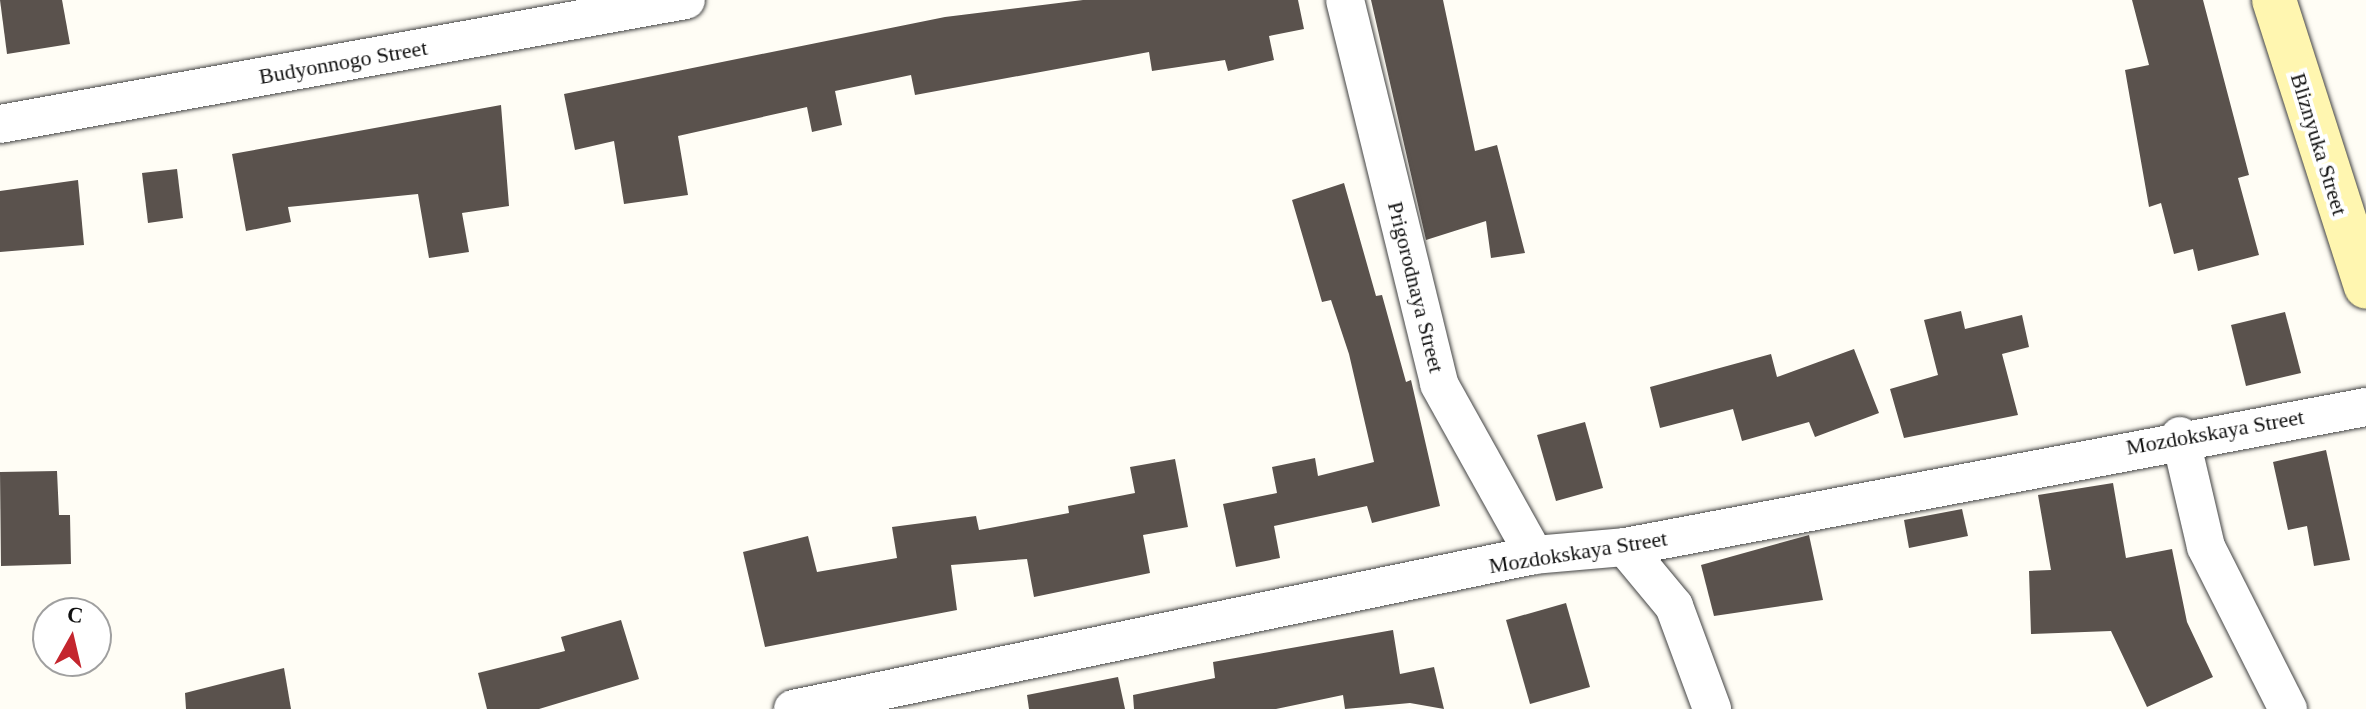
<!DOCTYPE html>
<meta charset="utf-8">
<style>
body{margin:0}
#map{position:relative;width:2366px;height:709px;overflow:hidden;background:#fffdf5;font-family:"Times New Roman",serif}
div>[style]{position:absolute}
.building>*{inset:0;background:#5a524d}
.roads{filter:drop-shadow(0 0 2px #444) drop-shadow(0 0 2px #444)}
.street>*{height:38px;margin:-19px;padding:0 19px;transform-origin:19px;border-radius:19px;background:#fff}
.secondary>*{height:44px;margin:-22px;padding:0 22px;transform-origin:22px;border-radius:22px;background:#fff6b0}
span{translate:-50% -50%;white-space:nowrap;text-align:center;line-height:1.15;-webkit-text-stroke:8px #fff;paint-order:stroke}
.street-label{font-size:22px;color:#111}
.north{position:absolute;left:32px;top:597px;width:80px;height:80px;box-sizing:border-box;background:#fff;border:2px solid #a0a0a0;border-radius:50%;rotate:8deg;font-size:22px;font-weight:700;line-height:32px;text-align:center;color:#111}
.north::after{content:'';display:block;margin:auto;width:28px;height:36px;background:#c4262e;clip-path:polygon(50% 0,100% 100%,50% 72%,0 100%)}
</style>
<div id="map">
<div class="building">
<div style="clip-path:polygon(0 0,62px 0,70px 44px,7px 54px)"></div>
<div style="clip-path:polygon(1083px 0,1298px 0,1304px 29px,1269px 36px,1274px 60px,1228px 71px,1225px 60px,1152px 71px,1149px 52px,915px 95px,911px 75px,835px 91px,842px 125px,812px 132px,807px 107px,678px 136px,688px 195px,624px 204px,614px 141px,575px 150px,564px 94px,945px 17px)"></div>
<div style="clip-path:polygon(1371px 0,1443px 0,1475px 151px,1497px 145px,1525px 253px,1491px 258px,1486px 221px,1426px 240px)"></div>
<div style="clip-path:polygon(2132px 0,2203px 0,2249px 175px,2238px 178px,2259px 255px,2198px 271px,2193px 249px,2174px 254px,2161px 203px,2149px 207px,2125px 70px,2149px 65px)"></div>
<div style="clip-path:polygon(501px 105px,509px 206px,462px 213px,469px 252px,429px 258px,418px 194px,288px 207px,291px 222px,246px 231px,232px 154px)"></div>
<div style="clip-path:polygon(177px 169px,183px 218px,148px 223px,142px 173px)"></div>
<div style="clip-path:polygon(78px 180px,84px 245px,0 252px,0 191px)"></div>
<div style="clip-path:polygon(1344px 183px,1376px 296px,1382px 295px,1406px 382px,1411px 380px,1440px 506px,1372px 523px,1367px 506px,1274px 526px,1280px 558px,1236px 567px,1223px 504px,1277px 493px,1272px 467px,1315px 458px,1318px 476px,1374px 462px,1349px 354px,1331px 300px,1322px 302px,1292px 200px)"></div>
<div style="clip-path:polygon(1961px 311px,1965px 329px,2022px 315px,2029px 347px,2002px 354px,2018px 415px,1904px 438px,1890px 389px,1938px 375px,1924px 320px)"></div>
<div style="clip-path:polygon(2285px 312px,2301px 373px,2246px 386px,2231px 325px)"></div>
<div style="clip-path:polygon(1854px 349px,1879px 413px,1815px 437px,1809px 422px,1742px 441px,1733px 409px,1660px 428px,1650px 387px,1771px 354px,1777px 377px)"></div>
<div style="clip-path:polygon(1585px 422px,1603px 488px,1556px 501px,1537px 435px)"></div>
<div style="clip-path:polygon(2326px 450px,2350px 560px,2314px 566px,2307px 526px,2288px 530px,2273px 462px)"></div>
<div style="clip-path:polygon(1175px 459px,1188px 527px,1143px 535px,1150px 573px,1034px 597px,1027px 559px,951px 565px,957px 610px,765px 647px,743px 552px,808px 536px,817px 572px,897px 558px,892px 527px,976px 516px,979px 530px,1069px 513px,1068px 506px,1135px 493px,1130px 467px)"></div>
<div style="clip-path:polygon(57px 471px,59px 515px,70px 515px,71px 564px,1px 566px,0 472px)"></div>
<div style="clip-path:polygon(2113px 483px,2126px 558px,2172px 549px,2187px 622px,2213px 677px,2147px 707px,2111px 631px,2031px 634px,2029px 571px,2051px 570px,2038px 495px)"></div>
<div style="clip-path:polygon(1962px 509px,1968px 536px,1909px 548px,1904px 520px)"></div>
<div style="clip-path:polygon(1809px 535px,1823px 600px,1714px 616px,1701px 565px)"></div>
<div style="clip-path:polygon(1566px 603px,1590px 687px,1530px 704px,1506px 620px)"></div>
<div style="clip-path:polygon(621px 620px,639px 679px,539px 709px,487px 709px,478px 673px,565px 651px,561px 637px)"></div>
<div style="clip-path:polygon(1393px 630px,1400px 674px,1434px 667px,1444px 709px,1410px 703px,1345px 709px,1343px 695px,1276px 709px,1134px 709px,1133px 695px,1215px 678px,1213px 662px)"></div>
<div style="clip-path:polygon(284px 668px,291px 709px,186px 709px,185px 693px)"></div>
<div style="clip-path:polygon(1118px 677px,1125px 709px,1029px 709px,1027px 695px)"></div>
</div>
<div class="roads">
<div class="street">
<div style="left:1345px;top:0;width:395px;rotate:76.2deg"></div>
<div style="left:1439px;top:384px;width:196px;rotate:60.9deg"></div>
<div style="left:0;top:124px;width:697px;rotate:-10.25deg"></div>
<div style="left:2180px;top:436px;width:114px;rotate:76.8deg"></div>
<div style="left:2206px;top:547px;width:182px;rotate:63.2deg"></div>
<div style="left:1625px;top:547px;width:77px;rotate:50.3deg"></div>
<div style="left:1674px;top:606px;width:110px;rotate:69.7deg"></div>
<div style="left:793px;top:709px;width:757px;rotate:-11.74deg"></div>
<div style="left:1534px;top:555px;width:91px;rotate:-5deg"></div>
<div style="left:1625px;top:547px;width:754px;rotate:-10.7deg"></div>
</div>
<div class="secondary">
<div style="left:2274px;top:0;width:301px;rotate:72.2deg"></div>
</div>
</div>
<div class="street-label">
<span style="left:343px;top:62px;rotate:-10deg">Budyonnogo Street</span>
<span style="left:2319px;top:144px;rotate:73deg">Bliznyuka Street</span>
<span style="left:1416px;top:287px;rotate:76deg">Prigorodnaya Street</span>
<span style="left:2215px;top:432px;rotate:-10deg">Mozdokskaya Street</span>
<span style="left:1578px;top:552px;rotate:-9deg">Mozdokskaya Street</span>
</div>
<div class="north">С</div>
</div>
